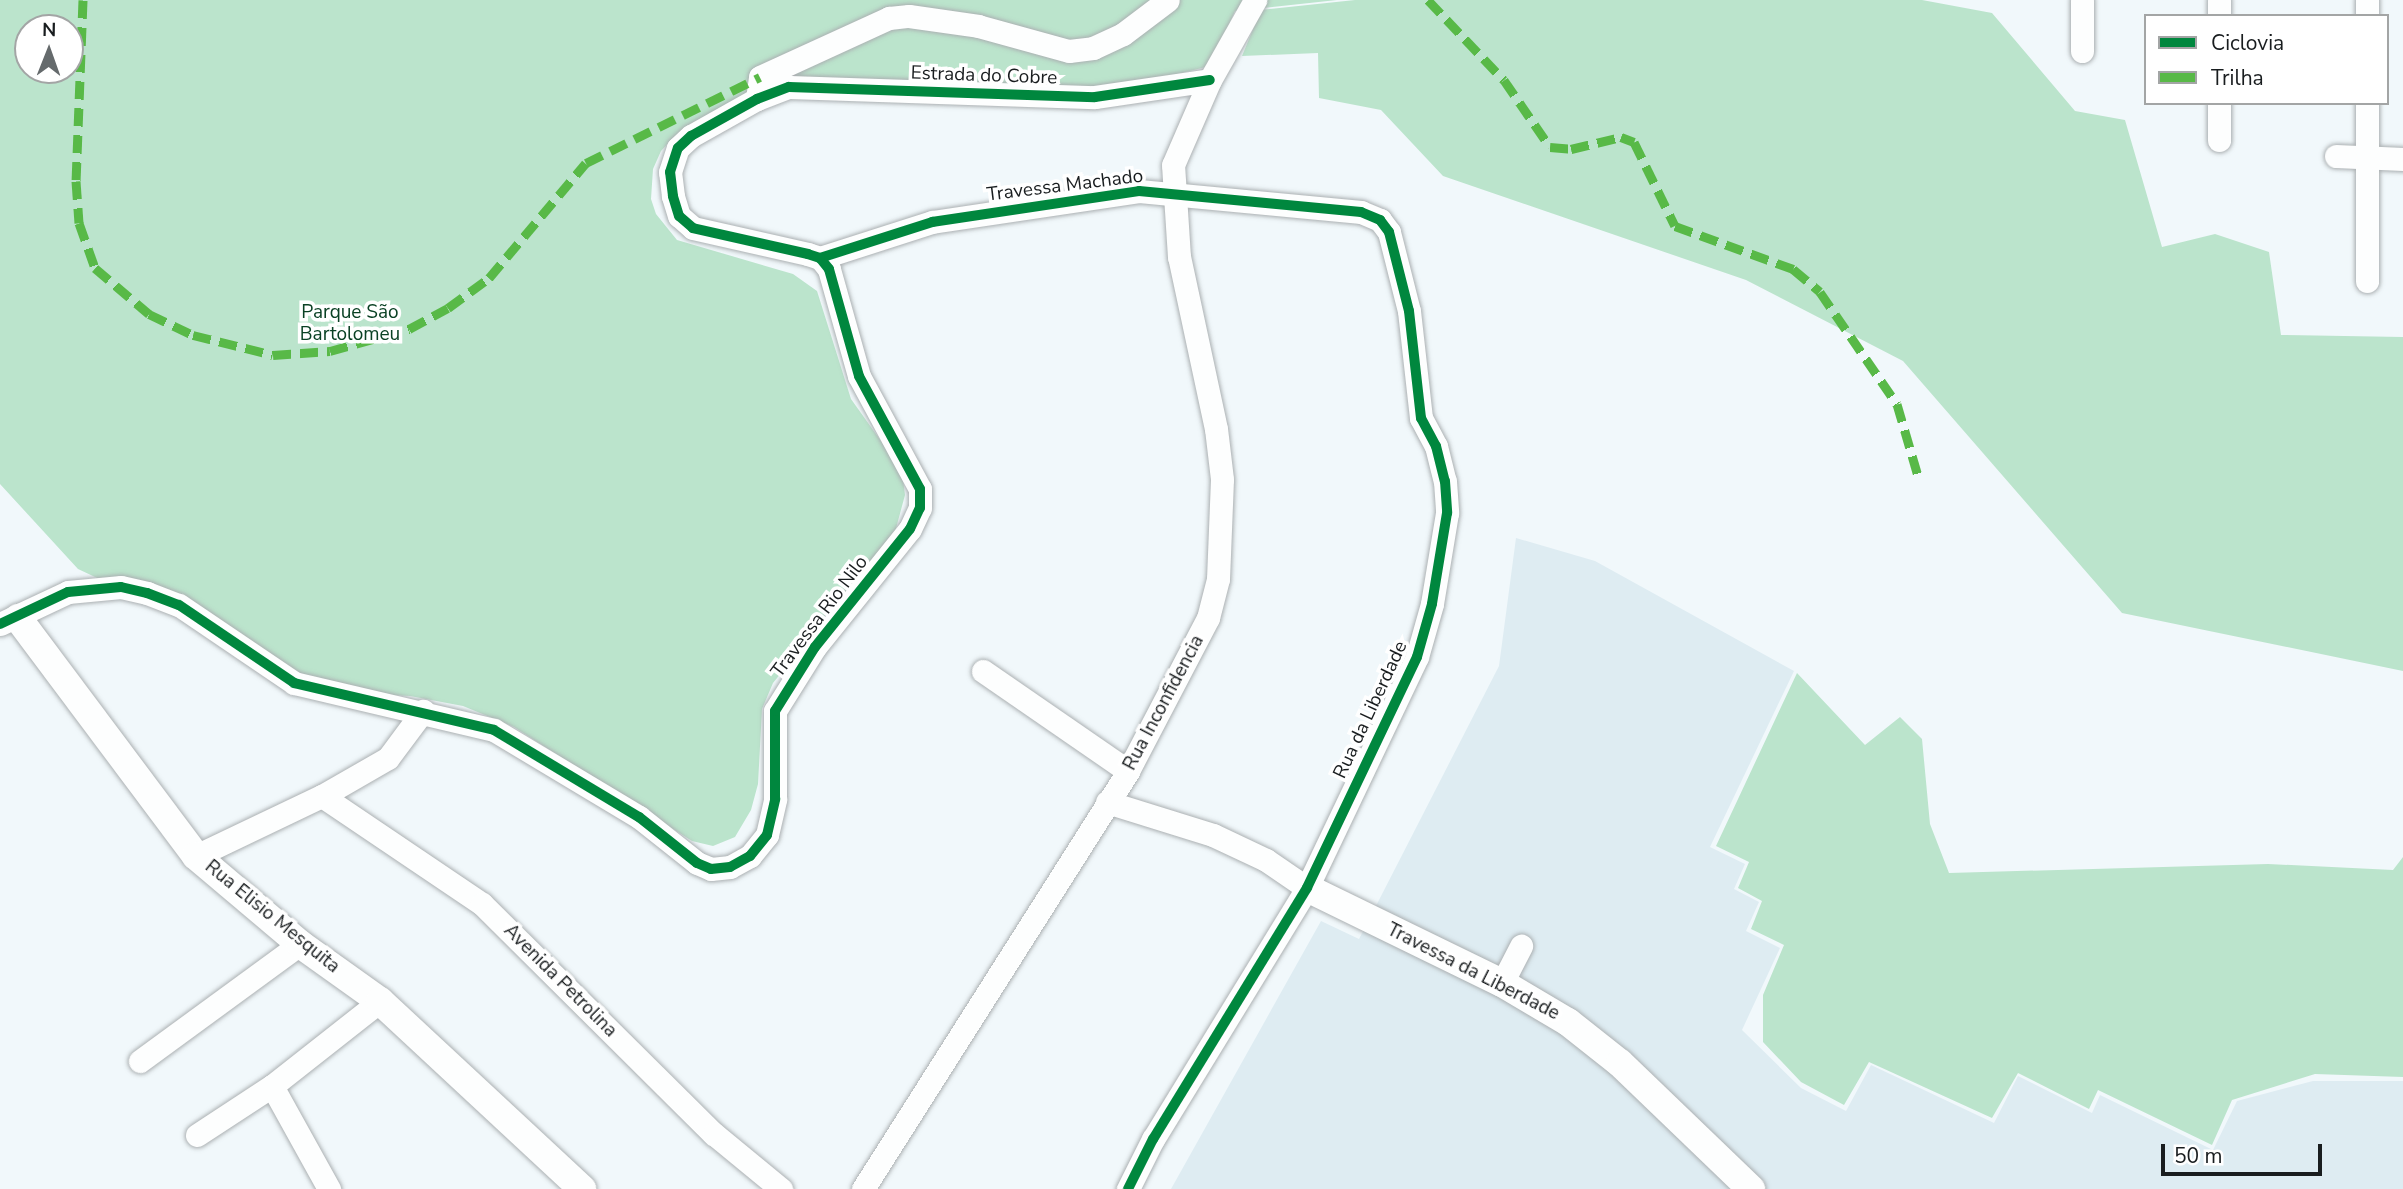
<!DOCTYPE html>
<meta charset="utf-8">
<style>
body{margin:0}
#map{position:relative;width:2403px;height:1189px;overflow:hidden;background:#f1f8fb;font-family:"Nunito Sans",sans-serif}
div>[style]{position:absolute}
.built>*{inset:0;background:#deecf2}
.forest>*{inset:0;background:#bbe4cc}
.roads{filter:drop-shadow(0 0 2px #abb0b2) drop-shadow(0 0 2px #abb0b2)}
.minor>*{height:23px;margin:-11.5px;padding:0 11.5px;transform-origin:11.5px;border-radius:11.5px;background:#fdfefe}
.tertiary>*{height:28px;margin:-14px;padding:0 14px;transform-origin:14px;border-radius:14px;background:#fdfefe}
.quiet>*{height:9px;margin-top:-4.5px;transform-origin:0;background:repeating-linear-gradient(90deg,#58b947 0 18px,transparent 0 27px)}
.cycleway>*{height:10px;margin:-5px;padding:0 5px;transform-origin:5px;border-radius:5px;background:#00873e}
span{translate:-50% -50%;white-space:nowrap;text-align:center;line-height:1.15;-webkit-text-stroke:7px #fff;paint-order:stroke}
.street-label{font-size:19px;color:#191d1f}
.park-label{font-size:19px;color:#0a4124}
.legend{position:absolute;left:2144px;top:14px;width:245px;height:91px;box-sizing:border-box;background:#fff;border:2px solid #a3a5a5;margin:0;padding:9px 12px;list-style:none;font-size:21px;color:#191d1f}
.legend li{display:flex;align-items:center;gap:14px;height:35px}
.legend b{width:35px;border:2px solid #a3a5a5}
.north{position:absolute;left:14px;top:14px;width:70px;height:70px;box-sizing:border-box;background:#fff;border:2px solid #a3a5a5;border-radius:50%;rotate:1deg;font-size:19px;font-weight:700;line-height:28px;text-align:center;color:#191d1f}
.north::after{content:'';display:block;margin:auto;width:24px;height:32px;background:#656a6c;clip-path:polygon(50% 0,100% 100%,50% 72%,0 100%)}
.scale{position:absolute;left:2161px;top:1144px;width:161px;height:32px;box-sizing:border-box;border:4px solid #191d1f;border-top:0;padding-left:9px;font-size:21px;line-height:24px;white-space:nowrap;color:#191d1f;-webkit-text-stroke:5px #fff;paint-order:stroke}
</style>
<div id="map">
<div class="built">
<div style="clip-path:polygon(1516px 538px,1595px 561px,1794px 671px,1710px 847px,1745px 864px,1734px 889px,1759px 902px,1746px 931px,1780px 948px,1742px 1030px,1801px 1088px,1846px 1111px,1871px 1065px,1994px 1123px,2018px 1076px,2092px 1113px,2100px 1095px,2213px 1150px,2237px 1101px,2313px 1081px,2403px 1081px,2403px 1189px,1171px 1189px,1321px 921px,1359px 939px,1499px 666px)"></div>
</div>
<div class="forest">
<div style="clip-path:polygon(evenodd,0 0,1337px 0,1235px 11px,1210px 66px,1112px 90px,789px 80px,674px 137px,661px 151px,653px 169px,651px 199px,656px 214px,677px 240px,793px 274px,817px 291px,851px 399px,888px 451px,903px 479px,905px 495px,895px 532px,773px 683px,762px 709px,758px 784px,751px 810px,735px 837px,713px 846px,692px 841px,514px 727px,463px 706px,410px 696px,353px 693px,309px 677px,78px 569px,0 484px,0 0,28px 28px,70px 28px,70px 70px,28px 70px,28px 28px)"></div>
<div style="clip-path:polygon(1355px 0,1922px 0,1992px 13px,2075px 111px,2125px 120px,2162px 247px,2215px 234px,2269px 252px,2281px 335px,2403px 337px,2403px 671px,2122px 613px,1903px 361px,1746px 280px,1443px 176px,1381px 110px,1319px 98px,1318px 53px,1242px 56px,1261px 10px)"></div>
<div style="clip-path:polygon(1797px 673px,1865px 745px,1900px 717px,1922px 739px,1930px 824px,1949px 873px,2268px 864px,2393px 870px,2403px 857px,2403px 1077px,2315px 1074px,2232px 1100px,2212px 1145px,2098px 1090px,2089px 1109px,2018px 1073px,1992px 1118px,1869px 1062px,1844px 1105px,1801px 1082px,1763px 1042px,1763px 995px,1784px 945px,1751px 929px,1762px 901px,1738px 888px,1749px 862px,1716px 846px)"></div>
</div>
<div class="roads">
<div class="minor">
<div style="left:2082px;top:0;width:51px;rotate:90deg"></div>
<div style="left:2219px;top:16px;width:16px;rotate:-90deg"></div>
<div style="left:2367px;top:16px;width:16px;rotate:-90deg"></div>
<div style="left:757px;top:99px;width:22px;rotate:-82deg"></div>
<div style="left:760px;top:77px;width:142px;rotate:-24.6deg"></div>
<div style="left:889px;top:18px;width:20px;rotate:-6deg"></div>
<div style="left:909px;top:16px;width:70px;rotate:8.2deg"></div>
<div style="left:978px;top:26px;width:94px;rotate:15.4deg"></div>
<div style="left:1069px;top:51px;width:24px;rotate:-7deg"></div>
<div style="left:1093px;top:48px;width:33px;rotate:-25deg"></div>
<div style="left:1123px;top:34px;width:56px;rotate:-37.1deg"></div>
<div style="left:2219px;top:140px;width:37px;rotate:-90deg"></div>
<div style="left:2336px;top:156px;width:67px;rotate:2.6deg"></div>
<div style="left:820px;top:258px;width:118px;rotate:-17.8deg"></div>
<div style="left:932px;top:222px;width:209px;rotate:-8.5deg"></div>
<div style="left:1139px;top:191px;width:223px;rotate:5.4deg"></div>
<div style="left:1361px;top:212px;width:21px;rotate:23deg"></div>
<div style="left:1380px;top:220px;width:15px;rotate:53deg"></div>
<div style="left:1389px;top:232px;width:81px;rotate:75.8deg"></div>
<div style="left:1409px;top:311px;width:108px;rotate:83.6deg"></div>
<div style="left:1421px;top:418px;width:32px;rotate:62deg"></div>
<div style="left:1436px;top:446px;width:36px;rotate:76deg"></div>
<div style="left:1445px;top:481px;width:32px;rotate:86deg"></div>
<div style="left:1447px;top:513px;width:92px;rotate:99.4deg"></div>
<div style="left:1432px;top:604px;width:55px;rotate:105.8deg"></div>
<div style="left:1417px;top:657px;width:256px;rotate:115.5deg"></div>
<div style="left:1307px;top:888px;width:294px;rotate:121.5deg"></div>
<div style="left:1153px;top:1139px;width:56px;rotate:116.6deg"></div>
<div style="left:2367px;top:281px;width:178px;rotate:-90deg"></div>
<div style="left:0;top:624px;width:75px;rotate:-25.2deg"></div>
<div style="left:68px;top:592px;width:53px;rotate:-5.4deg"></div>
<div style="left:121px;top:587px;width:27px;rotate:13deg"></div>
<div style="left:147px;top:593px;width:34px;rotate:21deg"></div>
<div style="left:179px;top:605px;width:139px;rotate:34.1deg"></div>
<div style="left:294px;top:683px;width:205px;rotate:13.2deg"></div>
<div style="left:494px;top:730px;width:169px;rotate:31deg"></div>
<div style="left:639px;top:817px;width:74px;rotate:38.4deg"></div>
<div style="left:697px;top:863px;width:15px;rotate:23deg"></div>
<div style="left:711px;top:869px;width:19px;rotate:-6deg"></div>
<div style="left:730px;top:867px;width:23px;rotate:-29deg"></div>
<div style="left:750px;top:856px;width:27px;rotate:-51deg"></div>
<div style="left:767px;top:835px;width:37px;rotate:-77deg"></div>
<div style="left:775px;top:799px;width:88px;rotate:-90deg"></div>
<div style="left:775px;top:711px;width:75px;rotate:-58deg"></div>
<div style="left:815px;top:647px;width:151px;rotate:-51.2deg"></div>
<div style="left:910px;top:529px;width:23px;rotate:-65deg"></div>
<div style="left:920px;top:508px;width:19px;rotate:-90deg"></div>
<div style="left:920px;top:489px;width:128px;rotate:-118.4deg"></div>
<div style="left:859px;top:376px;width:111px;rotate:-105.7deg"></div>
<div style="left:829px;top:269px;width:14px;rotate:-129deg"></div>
<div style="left:820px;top:258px;width:13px;rotate:-162deg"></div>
<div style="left:808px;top:254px;width:118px;rotate:-167.3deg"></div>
<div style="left:693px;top:228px;width:18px;rotate:-139deg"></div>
<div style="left:679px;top:216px;width:21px;rotate:-107deg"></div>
<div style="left:673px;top:196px;width:24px;rotate:-97deg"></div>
<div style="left:670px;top:172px;width:25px;rotate:-72deg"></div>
<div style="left:678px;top:148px;width:18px;rotate:-43deg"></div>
<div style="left:691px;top:136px;width:76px;rotate:-29.3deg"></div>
<div style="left:757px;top:99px;width:34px;rotate:-21deg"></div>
<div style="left:789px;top:87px;width:306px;rotate:1.9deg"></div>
<div style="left:1095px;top:97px;width:116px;rotate:-8.4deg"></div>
<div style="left:983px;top:671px;width:176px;rotate:34.6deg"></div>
<div style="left:322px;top:796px;width:193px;rotate:34deg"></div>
<div style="left:482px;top:904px;width:327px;rotate:44.8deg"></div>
<div style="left:714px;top:1134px;width:87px;rotate:39.4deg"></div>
<div style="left:1107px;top:802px;width:111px;rotate:17.3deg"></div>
<div style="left:1213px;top:835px;width:59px;rotate:25.3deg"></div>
<div style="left:1266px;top:860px;width:50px;rotate:34.3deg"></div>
<div style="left:196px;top:856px;width:140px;rotate:-25.5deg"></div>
<div style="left:322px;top:796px;width:76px;rotate:-29.9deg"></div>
<div style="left:388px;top:758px;width:59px;rotate:-53.3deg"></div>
<div style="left:1502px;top:983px;width:42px;rotate:-62.8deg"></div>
<div style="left:140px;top:1061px;width:198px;rotate:-36.2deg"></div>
<div style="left:272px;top:1086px;width:118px;rotate:61deg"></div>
<div style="left:197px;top:1135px;width:90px;rotate:-33.2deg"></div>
<div style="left:272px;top:1086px;width:137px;rotate:-38.2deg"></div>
<div style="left:863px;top:1189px;width:495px;rotate:-57.6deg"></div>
<div style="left:1128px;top:771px;width:173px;rotate:-62.4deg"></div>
<div style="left:1208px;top:618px;width:40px;rotate:-75.6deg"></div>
<div style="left:1218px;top:579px;width:100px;rotate:-87.7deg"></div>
<div style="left:1222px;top:479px;width:50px;rotate:-96.8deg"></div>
<div style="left:1216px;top:429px;width:176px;rotate:-102.1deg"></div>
<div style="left:1179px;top:257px;width:92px;rotate:-93.7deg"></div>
<div style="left:1173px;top:165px;width:93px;rotate:-66.5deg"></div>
<div style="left:1210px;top:80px;width:92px;rotate:-60.6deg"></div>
</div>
<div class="tertiary">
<div style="left:18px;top:618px;width:297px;rotate:53.2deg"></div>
<div style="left:196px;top:856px;width:136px;rotate:40.2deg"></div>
<div style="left:300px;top:944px;width:98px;rotate:35.5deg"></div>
<div style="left:380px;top:1001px;width:276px;rotate:42.9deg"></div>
<div style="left:1307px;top:888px;width:217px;rotate:26deg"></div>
<div style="left:1502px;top:983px;width:77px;rotate:30.6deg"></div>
<div style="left:1568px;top:1022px;width:66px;rotate:38.3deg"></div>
<div style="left:1620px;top:1063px;width:182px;rotate:43.9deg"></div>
</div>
</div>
<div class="quiet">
<div style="left:83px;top:0;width:181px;rotate:92.2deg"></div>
<div style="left:76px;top:181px;width:42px;rotate:85.9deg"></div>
<div style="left:79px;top:223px;width:48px;rotate:70.4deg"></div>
<div style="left:95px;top:268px;width:71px;rotate:40.4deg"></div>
<div style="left:149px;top:314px;width:49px;rotate:25.5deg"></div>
<div style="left:193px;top:335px;width:82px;rotate:14deg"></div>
<div style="left:273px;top:355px;width:57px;rotate:-4deg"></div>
<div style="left:330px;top:351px;width:82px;rotate:-15.6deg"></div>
<div style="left:409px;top:329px;width:44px;rotate:-28.3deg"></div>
<div style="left:448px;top:308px;width:51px;rotate:-36.2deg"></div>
<div style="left:489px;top:278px;width:150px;rotate:-49.9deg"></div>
<div style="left:586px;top:163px;width:194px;rotate:-26.3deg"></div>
<div style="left:1428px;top:0;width:110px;rotate:46.5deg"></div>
<div style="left:1504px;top:80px;width:81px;rotate:55.5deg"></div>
<div style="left:1550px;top:147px;width:21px;rotate:5deg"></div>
<div style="left:1571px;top:149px;width:51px;rotate:-13.5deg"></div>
<div style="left:1621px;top:137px;width:14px;rotate:21deg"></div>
<div style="left:1634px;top:142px;width:93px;rotate:64deg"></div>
<div style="left:1675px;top:226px;width:126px;rotate:20deg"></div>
<div style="left:1793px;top:269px;width:35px;rotate:40deg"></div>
<div style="left:1820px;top:292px;width:136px;rotate:55.5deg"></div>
<div style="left:1897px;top:404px;width:75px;rotate:73.7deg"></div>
</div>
<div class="cycleway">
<div style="left:820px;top:258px;width:118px;rotate:-17.8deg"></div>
<div style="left:932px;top:222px;width:209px;rotate:-8.5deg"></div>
<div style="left:1139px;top:191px;width:223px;rotate:5.4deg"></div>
<div style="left:1361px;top:212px;width:21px;rotate:23deg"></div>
<div style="left:1380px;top:220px;width:15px;rotate:53deg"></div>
<div style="left:1389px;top:232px;width:81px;rotate:75.8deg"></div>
<div style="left:1409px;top:311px;width:108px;rotate:83.6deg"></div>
<div style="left:1421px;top:418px;width:32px;rotate:62deg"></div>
<div style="left:1436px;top:446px;width:36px;rotate:76deg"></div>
<div style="left:1445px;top:481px;width:32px;rotate:86deg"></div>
<div style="left:1447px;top:513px;width:92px;rotate:99.4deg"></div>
<div style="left:1432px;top:604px;width:55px;rotate:105.8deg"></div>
<div style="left:1417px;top:657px;width:256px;rotate:115.5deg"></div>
<div style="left:1307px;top:888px;width:294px;rotate:121.5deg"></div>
<div style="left:1153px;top:1139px;width:56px;rotate:116.6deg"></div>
<div style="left:0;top:624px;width:75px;rotate:-25.2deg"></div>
<div style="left:68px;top:592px;width:53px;rotate:-5.4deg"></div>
<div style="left:121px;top:587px;width:27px;rotate:13deg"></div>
<div style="left:147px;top:593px;width:34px;rotate:21deg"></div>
<div style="left:179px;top:605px;width:139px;rotate:34.1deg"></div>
<div style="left:294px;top:683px;width:205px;rotate:13.2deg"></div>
<div style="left:494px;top:730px;width:169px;rotate:31deg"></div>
<div style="left:639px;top:817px;width:74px;rotate:38.4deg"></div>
<div style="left:697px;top:863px;width:15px;rotate:23deg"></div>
<div style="left:711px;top:869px;width:19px;rotate:-6deg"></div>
<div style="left:730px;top:867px;width:23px;rotate:-29deg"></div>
<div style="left:750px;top:856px;width:27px;rotate:-51deg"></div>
<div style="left:767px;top:835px;width:37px;rotate:-77deg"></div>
<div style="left:775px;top:799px;width:88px;rotate:-90deg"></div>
<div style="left:775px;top:711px;width:75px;rotate:-58deg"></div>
<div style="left:815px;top:647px;width:151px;rotate:-51.2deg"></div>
<div style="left:910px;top:529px;width:23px;rotate:-65deg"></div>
<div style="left:920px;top:508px;width:19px;rotate:-90deg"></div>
<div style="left:920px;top:489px;width:128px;rotate:-118.4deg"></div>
<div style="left:859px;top:376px;width:111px;rotate:-105.7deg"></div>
<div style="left:829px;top:269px;width:14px;rotate:-129deg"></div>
<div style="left:820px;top:258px;width:13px;rotate:-162deg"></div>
<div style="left:808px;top:254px;width:118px;rotate:-167.3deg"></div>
<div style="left:693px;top:228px;width:18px;rotate:-139deg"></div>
<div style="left:679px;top:216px;width:21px;rotate:-107deg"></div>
<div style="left:673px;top:196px;width:24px;rotate:-97deg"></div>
<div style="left:670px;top:172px;width:25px;rotate:-72deg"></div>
<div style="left:678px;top:148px;width:18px;rotate:-43deg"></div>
<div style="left:691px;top:136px;width:76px;rotate:-29.3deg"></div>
<div style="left:757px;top:99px;width:34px;rotate:-21deg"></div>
<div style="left:789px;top:87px;width:306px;rotate:1.9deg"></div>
<div style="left:1095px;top:97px;width:116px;rotate:-8.4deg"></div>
</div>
<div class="street-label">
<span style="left:984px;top:76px;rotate:2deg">Estrada do Cobre</span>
<span style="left:1065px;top:186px;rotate:-7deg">Travessa Machado</span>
<span style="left:820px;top:617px;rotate:-53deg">Travessa Rio Nilo</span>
<span style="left:1164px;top:703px;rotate:-62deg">Rua Inconfidencia</span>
<span style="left:1371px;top:710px;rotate:-65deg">Rua da Liberdade</span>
<span style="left:272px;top:917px;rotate:39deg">Rua Elisio Mesquita</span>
<span style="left:1473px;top:972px;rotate:27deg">Travessa da Liberdade</span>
<span style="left:560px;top:981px;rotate:45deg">Avenida Petrolina</span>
</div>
<div class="park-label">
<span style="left:350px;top:324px">Parque São<br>Bartolomeu</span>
</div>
<ul class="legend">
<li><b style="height:9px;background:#00873e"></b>Ciclovia</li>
<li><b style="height:9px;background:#58b947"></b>Trilha</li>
</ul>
<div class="north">N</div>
<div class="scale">50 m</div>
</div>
